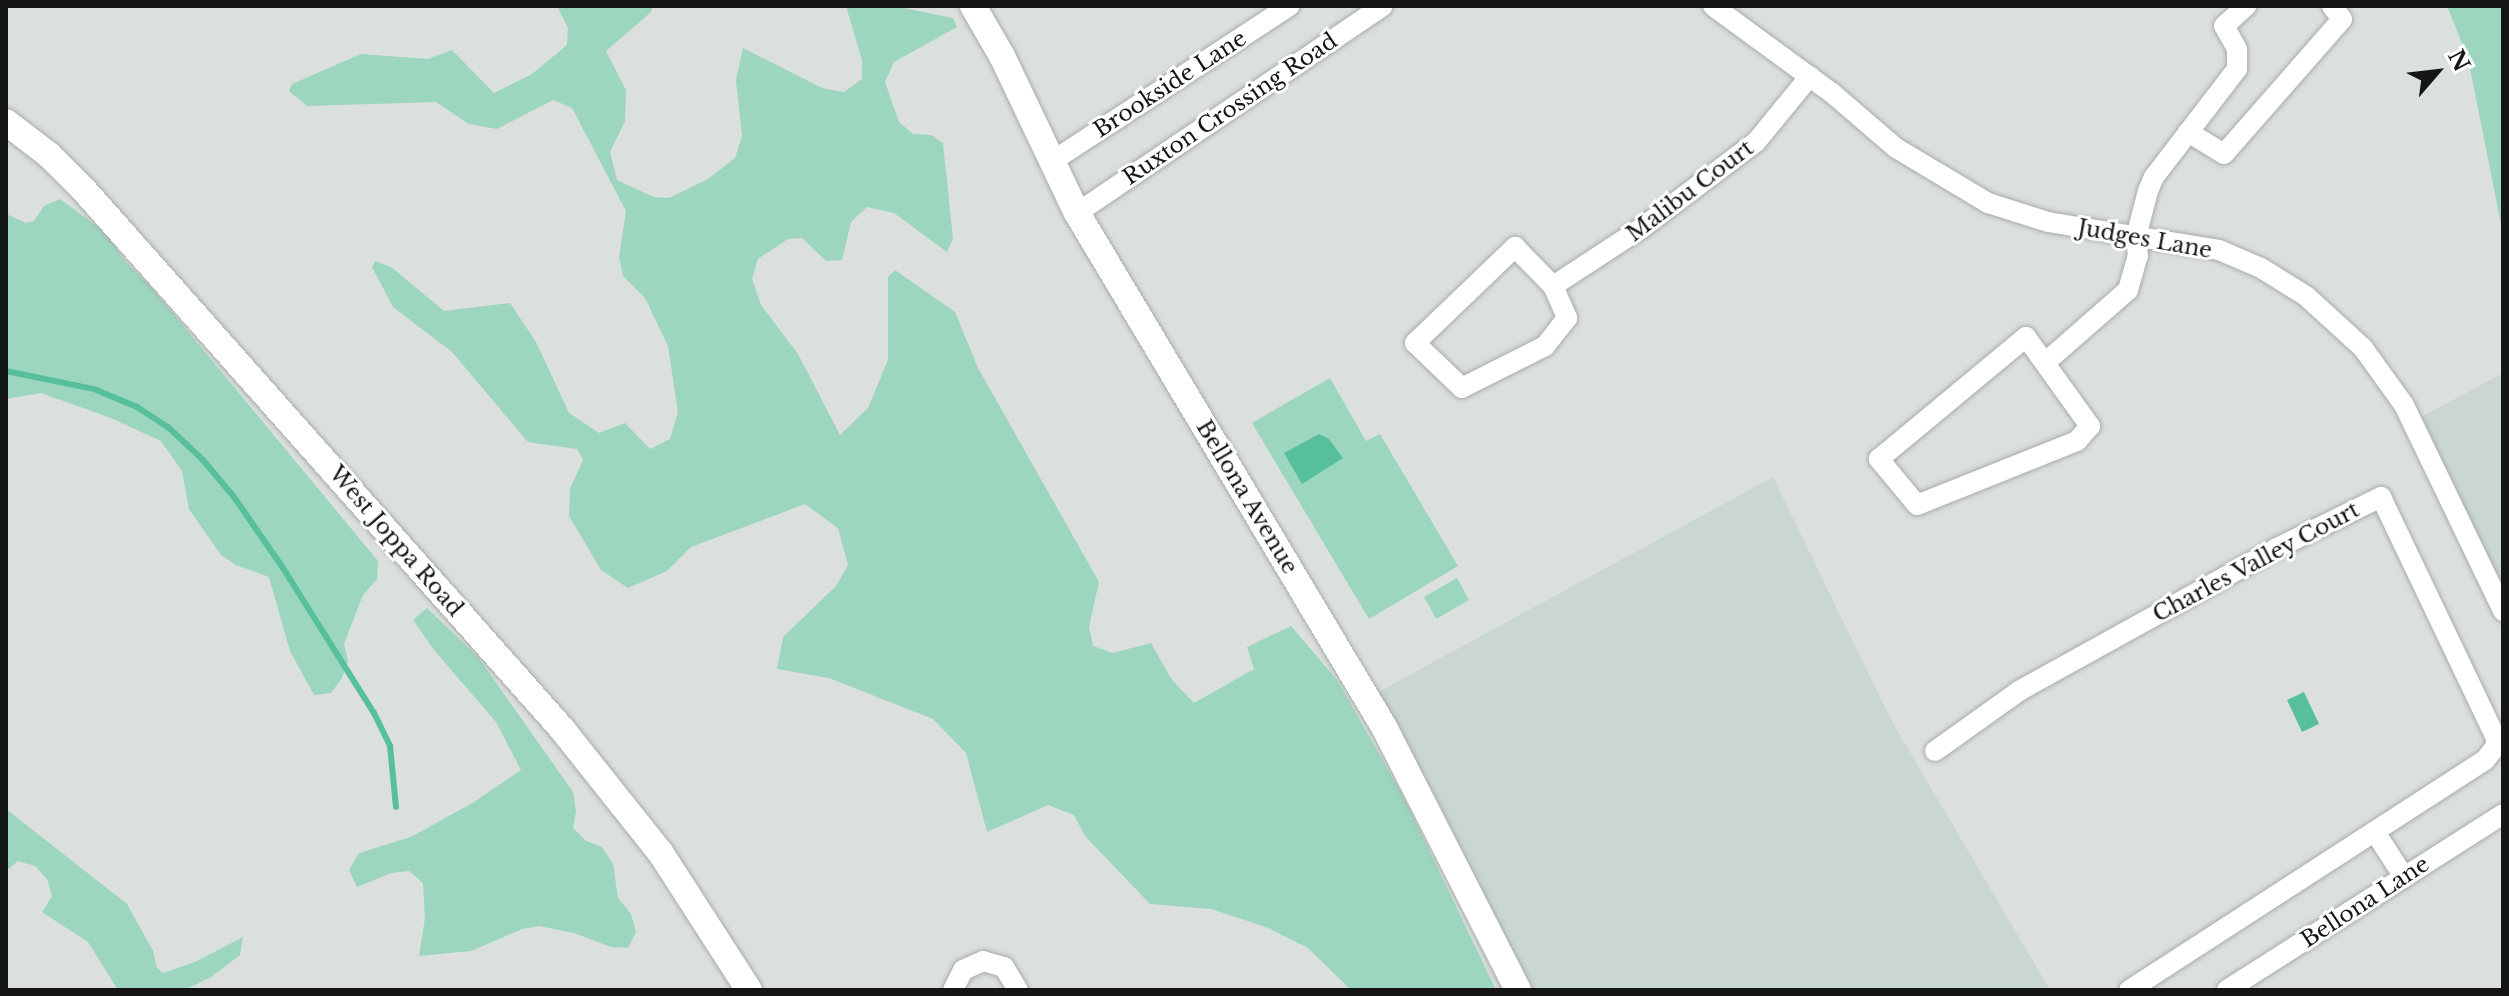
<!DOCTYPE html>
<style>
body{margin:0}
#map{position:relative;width:2509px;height:996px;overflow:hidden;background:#dbdfdd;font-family:"Libre Baskerville",serif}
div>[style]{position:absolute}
.built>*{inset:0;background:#cad6d1}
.green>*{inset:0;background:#9cd6bf}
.water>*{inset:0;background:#58bf9c}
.stream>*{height:6px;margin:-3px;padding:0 3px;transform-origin:3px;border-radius:3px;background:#58bf9c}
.roads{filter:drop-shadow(0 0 2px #a8acaa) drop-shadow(0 0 2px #a8acaa)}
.minor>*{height:20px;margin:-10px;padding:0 10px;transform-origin:10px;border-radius:10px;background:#fff}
.tertiary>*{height:26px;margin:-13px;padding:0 13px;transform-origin:13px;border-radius:13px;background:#fff}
span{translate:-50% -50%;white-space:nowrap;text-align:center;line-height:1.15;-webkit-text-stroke:6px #fff;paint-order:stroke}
.street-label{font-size:22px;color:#141615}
.frame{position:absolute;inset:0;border:8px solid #141615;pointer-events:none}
.north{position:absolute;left:2397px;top:32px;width:80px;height:80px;-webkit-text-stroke:6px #fff;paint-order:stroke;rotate:62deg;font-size:22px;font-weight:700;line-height:32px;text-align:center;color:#141615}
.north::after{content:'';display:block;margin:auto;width:28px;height:36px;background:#141615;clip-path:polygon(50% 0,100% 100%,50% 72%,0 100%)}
</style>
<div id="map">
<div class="built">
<div style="clip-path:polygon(2503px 373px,2503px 611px,2414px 421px)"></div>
<div style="clip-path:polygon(1773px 477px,1892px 722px,2050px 990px,1523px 990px,1371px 696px)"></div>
</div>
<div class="green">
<div style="clip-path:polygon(557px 6px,653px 6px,651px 12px,606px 51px,626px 90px,625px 121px,610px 152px,617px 180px,654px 197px,669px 198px,708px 179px,735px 158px,742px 136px,736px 80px,743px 48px,822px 88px,844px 92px,862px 79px,862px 60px,846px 6px,894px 6px,953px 18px,957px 27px,894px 62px,885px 82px,899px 122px,913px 134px,931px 135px,943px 143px,953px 239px,947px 252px,894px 213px,867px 207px,851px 222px,842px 260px,826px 261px,802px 238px,788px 239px,758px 259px,752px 279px,761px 305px,798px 354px,840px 435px,868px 408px,888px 360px,888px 277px,895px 270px,955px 312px,978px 368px,1099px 582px,1089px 627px,1093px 646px,1113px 653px,1151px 643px,1172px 680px,1194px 703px,1254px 669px,1247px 647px,1291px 626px,1337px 680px,1403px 796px,1496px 990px,1351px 990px,1308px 948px,1266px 927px,1211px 909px,1150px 904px,1085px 836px,1074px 815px,1048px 805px,987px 832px,966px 753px,933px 719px,829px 678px,777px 669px,783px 637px,836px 586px,848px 565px,838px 528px,805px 504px,691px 547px,667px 571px,628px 588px,601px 570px,569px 516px,570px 489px,583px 460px,577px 449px,528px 442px,452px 352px,393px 307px,372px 267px,375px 261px,391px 267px,444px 311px,510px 303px,536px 342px,569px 413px,599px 433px,625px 423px,650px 449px,670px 439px,678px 412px,668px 346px,645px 298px,623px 276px,619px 257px,626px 211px,572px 108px,553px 100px,497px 129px,469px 124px,436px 102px,307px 106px,289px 91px,292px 84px,361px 54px,428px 59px,452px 50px,494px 93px,532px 74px,567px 45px,568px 28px)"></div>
<div style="clip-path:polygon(2447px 6px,2503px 6px,2503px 234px,2468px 58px)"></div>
<div style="clip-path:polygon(60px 199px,105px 232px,125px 261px,152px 288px,378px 561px,377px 579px,363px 595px,344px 644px,348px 661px,342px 678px,331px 693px,314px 695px,290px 651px,269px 577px,236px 565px,221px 555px,189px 509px,182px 471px,161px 441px,111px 418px,41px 393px,6px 399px,6px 214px,26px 223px,34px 221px,44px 206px)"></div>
<div style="clip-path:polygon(1330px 378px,1366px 441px,1380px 434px,1458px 566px,1369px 619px,1252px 423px)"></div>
<div style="clip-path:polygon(1457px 578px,1469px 600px,1436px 619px,1424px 597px)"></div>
<div style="clip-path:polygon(427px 608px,478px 657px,573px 792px,576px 811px,573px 828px,586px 841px,602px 847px,613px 864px,618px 898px,631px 914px,636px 932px,628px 948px,611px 947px,574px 933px,539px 926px,522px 929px,471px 951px,419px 956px,425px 918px,423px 883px,409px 871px,391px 873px,357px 887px,349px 870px,359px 853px,411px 837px,474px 802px,521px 770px,496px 722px,434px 650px,413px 620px)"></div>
<div style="clip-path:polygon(6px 809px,127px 904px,153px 951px,157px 968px,163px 973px,195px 962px,243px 937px,240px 955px,211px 977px,184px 990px,118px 990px,88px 942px,42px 912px,52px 896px,47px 879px,35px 866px,18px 861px,6px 871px)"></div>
</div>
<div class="water">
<div style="clip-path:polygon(1319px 434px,1329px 439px,1343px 458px,1302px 484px,1284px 453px)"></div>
<div style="clip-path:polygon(2304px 692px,2319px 724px,2302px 732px,2287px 700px)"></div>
</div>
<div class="stream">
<div style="left:6px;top:371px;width:90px;rotate:11.6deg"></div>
<div style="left:94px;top:389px;width:47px;rotate:22.7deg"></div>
<div style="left:137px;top:407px;width:37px;rotate:33deg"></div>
<div style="left:168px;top:427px;width:48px;rotate:43.3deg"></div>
<div style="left:203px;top:460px;width:48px;rotate:50deg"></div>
<div style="left:234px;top:497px;width:86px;rotate:55.4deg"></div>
<div style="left:283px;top:568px;width:171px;rotate:57.9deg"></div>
<div style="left:374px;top:713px;width:37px;rotate:64deg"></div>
<div style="left:390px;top:746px;width:61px;rotate:84.4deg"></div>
</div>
<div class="roads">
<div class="minor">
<div style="left:1713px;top:6px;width:147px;rotate:36.2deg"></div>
<div style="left:1832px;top:93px;width:84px;rotate:40.7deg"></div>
<div style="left:1896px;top:148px;width:107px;rotate:30.9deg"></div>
<div style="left:1988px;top:203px;width:63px;rotate:17.6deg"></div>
<div style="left:2048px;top:222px;width:173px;rotate:9.3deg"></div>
<div style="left:2219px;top:250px;width:46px;rotate:23.2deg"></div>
<div style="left:2261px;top:268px;width:53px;rotate:31.9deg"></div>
<div style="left:2306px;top:296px;width:77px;rotate:42.4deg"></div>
<div style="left:2363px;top:348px;width:70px;rotate:54.3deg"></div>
<div style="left:2404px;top:405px;width:229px;rotate:64.3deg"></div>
<div style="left:2188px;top:132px;width:42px;rotate:31.4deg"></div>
<div style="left:2224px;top:154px;width:179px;rotate:-48.8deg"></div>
<div style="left:2342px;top:19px;width:16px;rotate:-128deg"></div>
<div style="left:1051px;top:162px;width:285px;rotate:-33.2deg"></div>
<div style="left:1077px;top:213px;width:369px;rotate:-34.1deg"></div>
<div style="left:1515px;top:247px;width:54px;rotate:45.7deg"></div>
<div style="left:1553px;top:286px;width:35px;rotate:66deg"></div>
<div style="left:1567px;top:318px;width:36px;rotate:128deg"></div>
<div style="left:1545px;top:346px;width:93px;rotate:153.2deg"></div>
<div style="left:1462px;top:388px;width:65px;rotate:-136.2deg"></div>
<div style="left:1415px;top:343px;width:139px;rotate:-43.8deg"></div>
<div style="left:1553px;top:286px;width:108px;rotate:-33.2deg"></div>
<div style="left:1643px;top:227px;width:141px;rotate:-37deg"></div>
<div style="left:1756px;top:142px;width:85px;rotate:-50.7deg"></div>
<div style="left:2026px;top:337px;width:110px;rotate:54.3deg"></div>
<div style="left:2090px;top:426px;width:20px;rotate:131deg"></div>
<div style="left:2077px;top:441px;width:172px;rotate:158.2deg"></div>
<div style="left:1917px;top:505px;width:60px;rotate:-129.6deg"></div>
<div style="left:1879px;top:459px;width:191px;rotate:-39.7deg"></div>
<div style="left:2047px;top:361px;width:108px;rotate:-41.2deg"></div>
<div style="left:2128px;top:290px;width:35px;rotate:-74deg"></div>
<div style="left:2138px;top:256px;width:19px;rotate:-96deg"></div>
<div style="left:2136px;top:237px;width:48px;rotate:-75.4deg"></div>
<div style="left:2148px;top:191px;width:15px;rotate:-67deg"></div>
<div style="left:2154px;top:177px;width:136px;rotate:-52.5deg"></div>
<div style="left:2237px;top:69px;width:20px;rotate:-90deg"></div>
<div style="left:2237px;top:49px;width:26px;rotate:-119deg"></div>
<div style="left:2224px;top:26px;width:30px;rotate:-42deg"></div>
<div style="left:1935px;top:751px;width:103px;rotate:-35.5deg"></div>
<div style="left:2019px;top:691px;width:295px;rotate:-29deg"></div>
<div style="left:2277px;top:548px;width:116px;rotate:-26.1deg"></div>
<div style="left:2381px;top:497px;width:267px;rotate:64.5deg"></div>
<div style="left:2496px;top:738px;width:8px;rotate:90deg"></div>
<div style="left:2496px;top:746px;width:18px;rotate:128deg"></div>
<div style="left:2485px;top:760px;width:424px;rotate:147.1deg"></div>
<div style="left:2375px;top:832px;width:54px;rotate:57.2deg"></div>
<div style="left:953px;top:990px;width:22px;rotate:-63deg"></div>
<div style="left:963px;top:970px;width:22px;rotate:-24deg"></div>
<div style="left:983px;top:961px;width:22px;rotate:16deg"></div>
<div style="left:1004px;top:967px;width:27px;rotate:59deg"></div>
<div style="left:2227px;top:990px;width:327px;rotate:-32.5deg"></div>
</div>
<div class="tertiary">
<div style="left:973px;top:6px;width:58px;rotate:59.9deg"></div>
<div style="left:1002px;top:56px;width:174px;rotate:64.5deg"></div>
<div style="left:1077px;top:213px;width:599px;rotate:59.15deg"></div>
<div style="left:1384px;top:727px;width:295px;rotate:63deg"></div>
<div style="left:6px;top:122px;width:54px;rotate:37.5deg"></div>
<div style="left:49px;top:155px;width:49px;rotate:45deg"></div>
<div style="left:84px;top:190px;width:720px;rotate:48.43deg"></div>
<div style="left:562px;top:729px;width:157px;rotate:51.5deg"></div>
<div style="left:660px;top:852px;width:164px;rotate:57.2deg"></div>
</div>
</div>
<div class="street-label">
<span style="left:1170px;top:84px;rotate:-33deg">Brookside Lane</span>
<span style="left:1230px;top:109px;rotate:-34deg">Ruxton Crossing Road</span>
<span style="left:1690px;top:191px;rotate:-37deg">Malibu Court</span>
<span style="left:2145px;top:239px;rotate:10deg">Judges Lane</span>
<span style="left:1247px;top:497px;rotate:59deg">Bellona Avenue</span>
<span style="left:396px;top:541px;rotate:49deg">West Joppa Road</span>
<span style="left:2256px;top:562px;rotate:-28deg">Charles Valley Court</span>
<span style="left:2365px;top:902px;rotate:-33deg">Bellona Lane</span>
</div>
<div class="frame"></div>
<div class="north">N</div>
</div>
